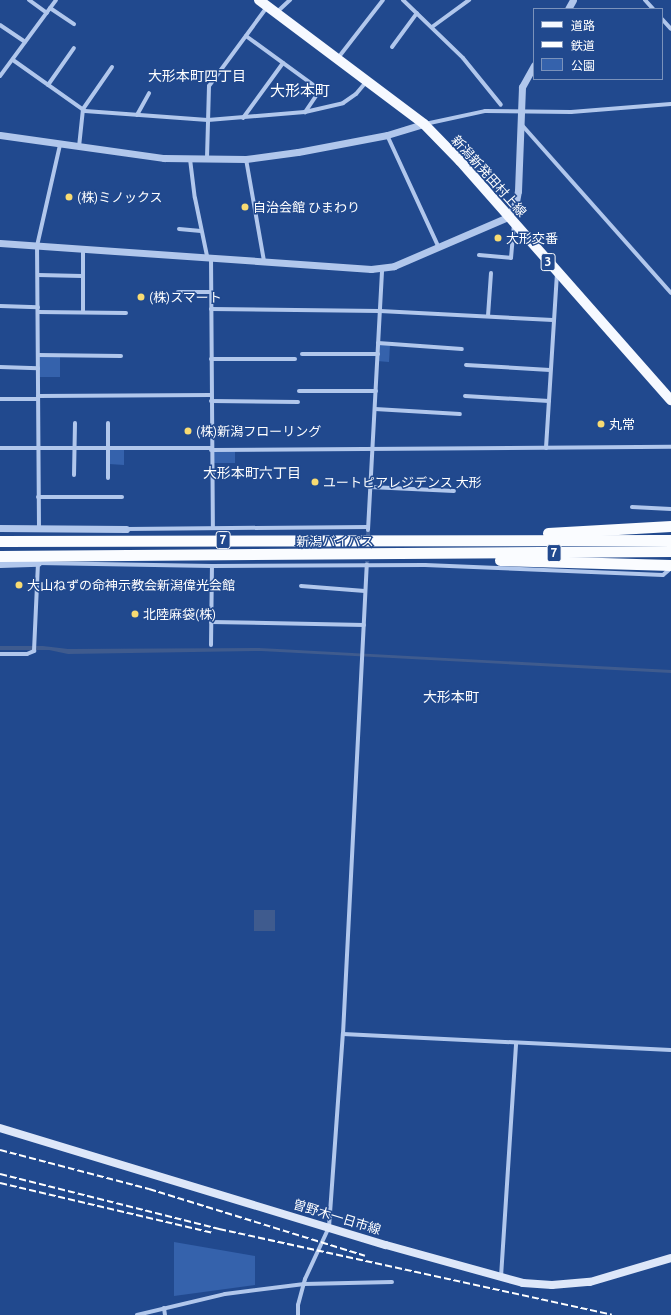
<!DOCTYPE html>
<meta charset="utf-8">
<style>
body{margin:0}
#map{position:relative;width:671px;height:1315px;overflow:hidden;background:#21498e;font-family:Ubuntu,"Noto Sans JP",sans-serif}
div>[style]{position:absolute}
.green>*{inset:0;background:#3562ac}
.water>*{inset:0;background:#3f5b8e}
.minor-tunnel>*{height:4px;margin-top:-2px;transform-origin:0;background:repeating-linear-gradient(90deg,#42649f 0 4px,transparent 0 6px)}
.minor>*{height:4px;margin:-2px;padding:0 2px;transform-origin:2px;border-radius:2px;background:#b1c7ec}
.tertiary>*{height:7px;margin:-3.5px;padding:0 3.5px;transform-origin:3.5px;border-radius:3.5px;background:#b1c7ec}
.secondary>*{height:8px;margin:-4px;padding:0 4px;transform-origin:4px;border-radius:4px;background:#dde7f9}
.primary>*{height:10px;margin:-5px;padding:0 5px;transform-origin:5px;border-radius:5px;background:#f6f9ff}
.trunk>*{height:11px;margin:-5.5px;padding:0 5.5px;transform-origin:5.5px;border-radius:5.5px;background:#fafcff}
.rail>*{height:2px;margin-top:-1px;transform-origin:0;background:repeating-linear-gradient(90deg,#fff 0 7px,transparent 0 10px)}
.dots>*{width:11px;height:11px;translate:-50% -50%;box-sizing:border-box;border:2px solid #21498e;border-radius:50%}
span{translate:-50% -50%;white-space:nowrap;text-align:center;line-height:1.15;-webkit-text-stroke:3px #21498e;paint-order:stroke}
.shield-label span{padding:1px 3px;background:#21498e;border:1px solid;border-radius:3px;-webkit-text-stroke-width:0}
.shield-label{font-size:12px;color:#fff;font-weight:700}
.street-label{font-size:13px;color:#fff}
.poi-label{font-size:13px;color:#fff}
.left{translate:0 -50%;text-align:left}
.neighbourhood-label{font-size:14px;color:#fff}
.quarter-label{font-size:15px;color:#fff}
.legend{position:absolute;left:533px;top:8px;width:130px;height:72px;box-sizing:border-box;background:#21498e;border:1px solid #7a92bb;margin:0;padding:5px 7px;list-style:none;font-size:12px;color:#fff}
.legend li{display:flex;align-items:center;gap:8px;height:20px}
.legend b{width:20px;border:1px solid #7a92bb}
</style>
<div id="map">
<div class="green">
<div style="clip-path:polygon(378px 345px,390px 345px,389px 362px,377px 361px)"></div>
<div style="clip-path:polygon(38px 355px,60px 355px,60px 377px,38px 377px)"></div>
<div style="clip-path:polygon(109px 449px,124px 449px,124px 465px,109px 464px)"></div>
<div style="clip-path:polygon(212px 450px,235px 450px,235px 463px,212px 463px)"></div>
<div style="clip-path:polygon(174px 1242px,255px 1256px,255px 1285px,174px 1296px)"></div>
</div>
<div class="water">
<div style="clip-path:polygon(0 646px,43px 646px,68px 649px,259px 648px,671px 670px,671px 673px,261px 651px,68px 654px,49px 650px,0 650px)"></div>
<div style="clip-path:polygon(254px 910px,275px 910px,275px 931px,254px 931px)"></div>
</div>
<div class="minor-tunnel">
<div style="left:367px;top:565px;width:35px;rotate:-88deg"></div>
</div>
<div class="minor">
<div style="left:29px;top:0;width:22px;rotate:36deg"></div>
<div style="left:403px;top:0;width:83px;rotate:44deg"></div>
<div style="left:463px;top:58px;width:60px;rotate:51deg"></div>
<div style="left:645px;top:0;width:12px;rotate:48deg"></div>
<div style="left:50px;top:8px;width:29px;rotate:34deg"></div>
<div style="left:277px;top:12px;width:18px;rotate:-43deg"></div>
<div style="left:662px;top:19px;width:13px;rotate:48deg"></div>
<div style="left:0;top:25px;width:30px;rotate:34deg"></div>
<div style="left:432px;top:27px;width:46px;rotate:-36.1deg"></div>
<div style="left:246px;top:36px;width:92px;rotate:36.1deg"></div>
<div style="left:320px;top:90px;width:27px;rotate:124deg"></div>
<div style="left:392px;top:47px;width:42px;rotate:-53.7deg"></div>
<div style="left:338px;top:58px;width:73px;rotate:-52.2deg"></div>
<div style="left:13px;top:60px;width:88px;rotate:35.3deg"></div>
<div style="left:85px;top:111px;width:123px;rotate:4.2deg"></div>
<div style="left:208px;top:120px;width:97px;rotate:-4.7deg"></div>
<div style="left:305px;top:112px;width:39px;rotate:-13deg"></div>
<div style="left:343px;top:103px;width:16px;rotate:-35deg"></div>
<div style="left:356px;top:94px;width:16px;rotate:-50deg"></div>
<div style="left:0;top:76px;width:94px;rotate:-53.6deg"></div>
<div style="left:48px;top:85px;width:45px;rotate:-54.9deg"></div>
<div style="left:137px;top:115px;width:25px;rotate:-61deg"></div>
<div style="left:243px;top:118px;width:68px;rotate:-54deg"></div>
<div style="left:425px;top:124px;width:61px;rotate:-12.2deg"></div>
<div style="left:485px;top:111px;width:86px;rotate:0.7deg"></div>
<div style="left:571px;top:112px;width:100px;rotate:-4.6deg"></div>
<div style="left:521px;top:124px;width:226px;rotate:48.4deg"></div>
<div style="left:387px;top:135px;width:124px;rotate:65.3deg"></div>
<div style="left:79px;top:147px;width:38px;rotate:-84deg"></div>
<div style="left:83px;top:109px;width:51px;rotate:-55.4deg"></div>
<div style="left:207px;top:158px;width:72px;rotate:-88.4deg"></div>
<div style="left:209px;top:86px;width:98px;rotate:-53.7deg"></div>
<div style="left:190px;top:159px;width:39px;rotate:83deg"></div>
<div style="left:195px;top:198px;width:59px;rotate:78.3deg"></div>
<div style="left:246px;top:159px;width:104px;rotate:80deg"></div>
<div style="left:179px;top:229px;width:22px;rotate:5deg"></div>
<div style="left:83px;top:248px;width:64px;rotate:90deg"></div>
<div style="left:479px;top:255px;width:32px;rotate:5deg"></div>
<div style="left:511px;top:258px;width:34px;rotate:-85deg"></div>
<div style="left:211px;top:257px;width:271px;rotate:89.6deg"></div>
<div style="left:38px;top:275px;width:44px;rotate:1.3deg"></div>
<div style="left:178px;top:292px;width:33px"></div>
<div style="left:0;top:306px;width:38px;rotate:2deg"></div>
<div style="left:211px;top:309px;width:169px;rotate:0.7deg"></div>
<div style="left:380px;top:311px;width:173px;rotate:3deg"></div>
<div style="left:38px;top:312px;width:88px;rotate:0.7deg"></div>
<div style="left:488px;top:316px;width:43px;rotate:-86deg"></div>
<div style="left:378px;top:343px;width:84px;rotate:4.1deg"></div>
<div style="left:302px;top:354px;width:76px"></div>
<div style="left:38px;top:355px;width:83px;rotate:0.7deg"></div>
<div style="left:211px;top:359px;width:84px"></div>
<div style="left:466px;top:365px;width:84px;rotate:3.4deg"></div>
<div style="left:0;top:367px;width:38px;rotate:2deg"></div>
<div style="left:299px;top:391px;width:77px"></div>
<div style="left:38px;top:396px;width:173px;rotate:-0.3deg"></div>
<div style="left:465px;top:396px;width:84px;rotate:3.4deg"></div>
<div style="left:0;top:399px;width:38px"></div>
<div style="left:211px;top:401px;width:87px;rotate:0.7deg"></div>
<div style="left:375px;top:409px;width:85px;rotate:3.4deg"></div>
<div style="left:0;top:448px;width:211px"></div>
<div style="left:546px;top:448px;width:175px;rotate:-86.4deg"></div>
<div style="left:211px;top:450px;width:460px;rotate:-0.4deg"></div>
<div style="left:74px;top:475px;width:52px;rotate:-88.9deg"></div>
<div style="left:108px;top:478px;width:55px;rotate:-90deg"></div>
<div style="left:370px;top:487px;width:84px;rotate:2.7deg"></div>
<div style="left:38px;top:497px;width:84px"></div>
<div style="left:632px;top:507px;width:39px;rotate:3deg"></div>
<div style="left:39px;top:528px;width:282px;rotate:-90.4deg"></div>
<div style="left:37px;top:246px;width:104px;rotate:-77.2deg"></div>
<div style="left:126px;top:529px;width:242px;rotate:-0.5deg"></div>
<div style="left:368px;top:530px;width:261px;rotate:-86.9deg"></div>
<div style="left:301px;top:586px;width:64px;rotate:4.5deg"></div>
<div style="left:211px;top:622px;width:153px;rotate:1.1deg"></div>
<div style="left:211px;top:645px;width:79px;rotate:-89.3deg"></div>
<div style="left:0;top:654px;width:27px"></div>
<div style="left:27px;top:654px;width:8px;rotate:-23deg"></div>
<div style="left:34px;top:651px;width:88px;rotate:-87.4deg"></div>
<div style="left:38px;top:563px;width:174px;rotate:1deg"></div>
<div style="left:212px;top:566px;width:213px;rotate:-0.3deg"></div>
<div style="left:425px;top:565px;width:238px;rotate:2.4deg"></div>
<div style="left:663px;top:575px;width:11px;rotate:-41deg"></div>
<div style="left:343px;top:1034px;width:328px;rotate:2.8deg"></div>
<div style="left:501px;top:1277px;width:233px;rotate:-86.3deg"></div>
<div style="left:164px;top:1308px;width:7px;rotate:82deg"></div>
<div style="left:137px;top:1315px;width:90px;rotate:-13.4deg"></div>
<div style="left:225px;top:1294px;width:80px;rotate:-7.2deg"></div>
<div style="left:304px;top:1284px;width:88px;rotate:-1.3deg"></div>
<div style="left:298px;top:1315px;width:10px;rotate:-90deg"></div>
<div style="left:298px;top:1305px;width:27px;rotate:-75deg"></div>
<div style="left:305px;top:1279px;width:57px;rotate:-65.2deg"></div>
<div style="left:329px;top:1227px;width:194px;rotate:-85.9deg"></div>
<div style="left:343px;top:1034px;width:470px;rotate:-87.1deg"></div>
</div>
<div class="tertiary">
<div style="left:568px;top:9px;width:10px;rotate:-61deg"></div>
<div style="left:0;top:135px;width:166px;rotate:8deg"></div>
<div style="left:164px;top:158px;width:82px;rotate:0.7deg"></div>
<div style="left:246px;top:159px;width:52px;rotate:-7.7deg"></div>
<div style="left:298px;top:152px;width:91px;rotate:-10.8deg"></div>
<div style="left:387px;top:135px;width:39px;rotate:-17deg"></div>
<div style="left:0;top:243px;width:372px;rotate:4deg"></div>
<div style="left:371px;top:269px;width:23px;rotate:-7deg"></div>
<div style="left:394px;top:266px;width:124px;rotate:-23.3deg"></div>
<div style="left:508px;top:217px;width:17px;rotate:-62deg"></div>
<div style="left:516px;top:202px;width:11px;rotate:-80deg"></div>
<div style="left:518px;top:191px;width:104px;rotate:-87.8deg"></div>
<div style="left:522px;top:87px;width:25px;rotate:-61deg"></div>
<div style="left:0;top:528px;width:126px;rotate:0.5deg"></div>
<div style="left:0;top:564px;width:38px;rotate:-2deg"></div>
</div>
<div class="secondary">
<div style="left:0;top:1128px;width:403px;rotate:16.9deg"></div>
<div style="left:386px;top:1245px;width:142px;rotate:15.5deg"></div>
<div style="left:523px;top:1283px;width:29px;rotate:4deg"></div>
<div style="left:552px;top:1285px;width:38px;rotate:-5deg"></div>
<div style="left:590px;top:1282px;width:84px;rotate:-16.5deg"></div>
</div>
<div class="primary">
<div style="left:259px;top:0;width:206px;rotate:36.9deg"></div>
<div style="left:424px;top:124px;width:52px;rotate:45.8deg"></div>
<div style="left:460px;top:161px;width:319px;rotate:48.6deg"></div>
</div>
<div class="trunk">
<div style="left:548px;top:533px;width:123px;rotate:-3.3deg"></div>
<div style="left:0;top:541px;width:671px;rotate:-0.09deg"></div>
<div style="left:0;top:556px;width:671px;rotate:-0.43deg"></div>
<div style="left:500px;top:560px;width:171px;rotate:1.7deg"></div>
</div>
<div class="rail">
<div style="left:0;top:1150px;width:154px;rotate:14.7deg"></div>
<div style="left:149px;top:1189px;width:226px;rotate:17.2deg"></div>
<div style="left:0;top:1174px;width:226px;rotate:14.1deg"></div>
<div style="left:219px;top:1229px;width:402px;rotate:12.3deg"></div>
<div style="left:0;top:1183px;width:219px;rotate:13.2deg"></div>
</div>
<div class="dots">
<div style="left:69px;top:197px;background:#f8db72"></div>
<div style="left:245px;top:207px;background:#f8db72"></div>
<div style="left:498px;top:238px;background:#f8db72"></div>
<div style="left:141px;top:297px;background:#f8db72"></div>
<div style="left:601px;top:424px;background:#f8db72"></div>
<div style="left:188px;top:431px;background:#f8db72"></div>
<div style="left:315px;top:482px;background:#f8db72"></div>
<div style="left:19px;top:585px;background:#f8db72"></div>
<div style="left:135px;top:614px;background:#f8db72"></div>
</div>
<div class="shield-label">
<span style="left:548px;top:262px">3</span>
<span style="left:223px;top:540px">7</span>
<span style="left:554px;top:553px">7</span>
</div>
<div class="street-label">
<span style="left:489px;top:176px;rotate:48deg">新潟新発田村上線</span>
<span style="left:335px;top:541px">新潟バイパス</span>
<span style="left:337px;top:1217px;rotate:17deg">曽野木一日市線</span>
</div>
<div class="poi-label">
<span class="left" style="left:77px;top:197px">(株)ミノックス</span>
<span class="left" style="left:253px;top:207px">自治会館 ひまわり</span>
<span class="left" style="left:506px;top:238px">大形交番</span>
<span class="left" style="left:149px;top:297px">(株)スマート</span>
<span class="left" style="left:609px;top:424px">丸常</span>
<span class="left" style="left:196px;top:431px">(株)新潟フローリング</span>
<span class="left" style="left:323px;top:482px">ユートピアレジデンス 大形</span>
<span class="left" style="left:27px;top:585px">大山ねずの命神示教会新潟偉光会館</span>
<span class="left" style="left:143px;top:614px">北陸麻袋(株)</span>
</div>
<div class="neighbourhood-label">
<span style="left:197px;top:76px">大形本町四丁目</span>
<span style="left:252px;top:473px">大形本町六丁目</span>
<span style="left:451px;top:697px">大形本町</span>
</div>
<div class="quarter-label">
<span style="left:300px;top:91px">大形本町</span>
</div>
<ul class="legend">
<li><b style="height:5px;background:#f6f9ff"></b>道路</li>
<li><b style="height:5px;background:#fff"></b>鉄道</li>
<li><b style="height:11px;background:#3562ac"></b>公園</li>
</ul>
</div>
